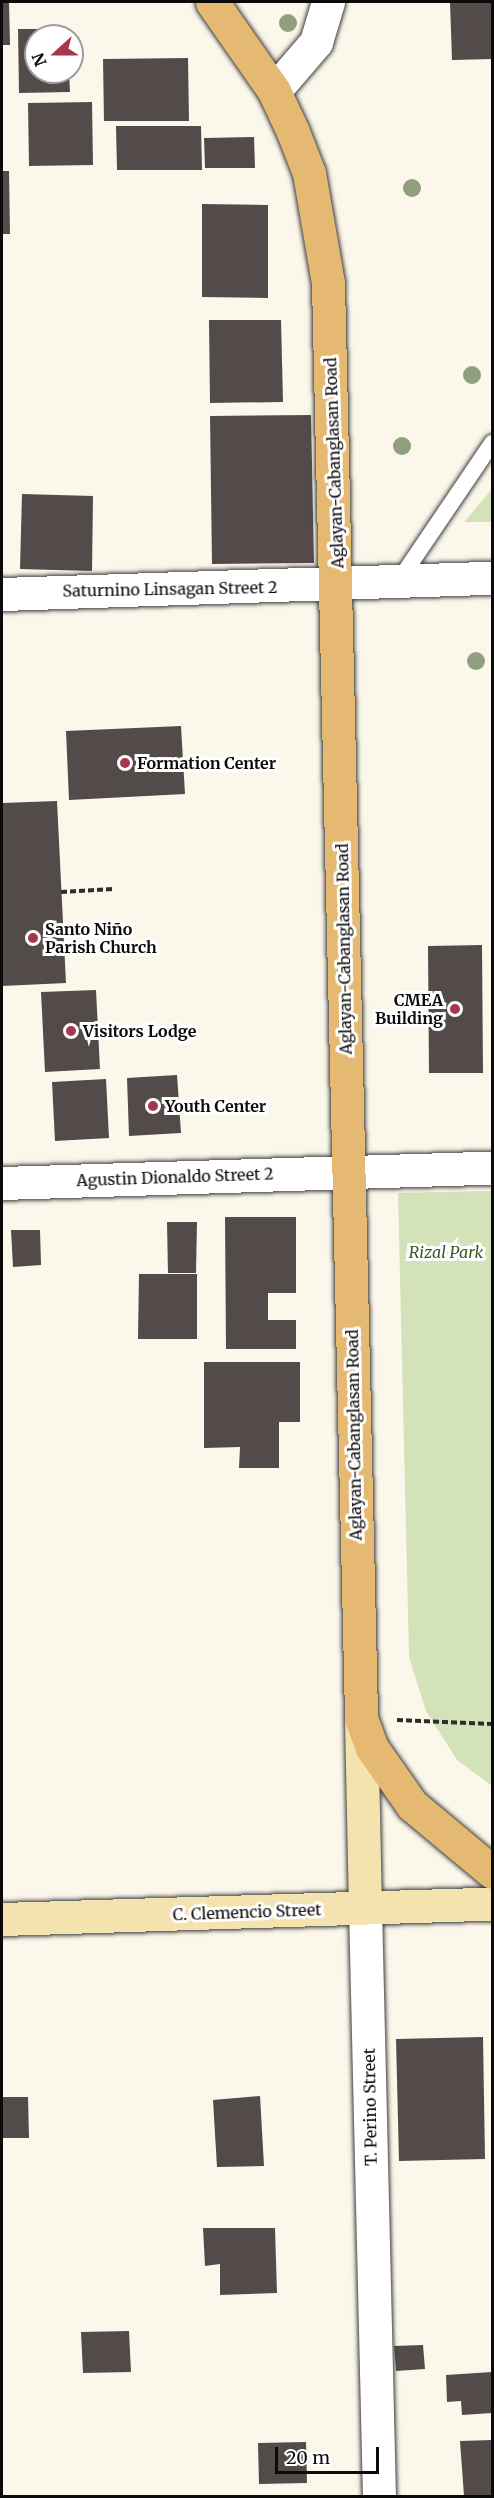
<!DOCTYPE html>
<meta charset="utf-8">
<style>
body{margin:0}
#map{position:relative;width:494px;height:2498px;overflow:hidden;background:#fcf7eb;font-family:Merriweather,serif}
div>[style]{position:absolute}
.green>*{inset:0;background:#d4e2ba}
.building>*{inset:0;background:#524b49}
.path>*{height:4px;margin-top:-2px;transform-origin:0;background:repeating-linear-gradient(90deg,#2d2d2d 0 6px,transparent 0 9px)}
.roads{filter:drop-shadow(0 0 2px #3e3e3e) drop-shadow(0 0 2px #3e3e3e)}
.lane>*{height:16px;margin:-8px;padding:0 8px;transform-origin:8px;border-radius:8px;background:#fff}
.street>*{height:33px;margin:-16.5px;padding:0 16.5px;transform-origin:16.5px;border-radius:16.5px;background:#fff}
.secondary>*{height:33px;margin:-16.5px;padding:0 16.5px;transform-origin:16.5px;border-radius:16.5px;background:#f4e2af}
.primary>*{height:33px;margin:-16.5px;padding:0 16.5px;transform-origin:16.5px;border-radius:16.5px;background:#e6b972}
.trees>*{width:18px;height:18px;margin:-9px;border-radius:50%;background:#90a07e}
.dots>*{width:16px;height:16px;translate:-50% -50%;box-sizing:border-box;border:3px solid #fff;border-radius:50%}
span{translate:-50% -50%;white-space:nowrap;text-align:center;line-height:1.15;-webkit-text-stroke:6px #fff;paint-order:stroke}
.street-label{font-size:16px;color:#0b0b0b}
.poi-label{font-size:16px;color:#0b0b0b;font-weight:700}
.left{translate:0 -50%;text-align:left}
.right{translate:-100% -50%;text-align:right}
.park-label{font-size:16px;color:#375925;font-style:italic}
.frame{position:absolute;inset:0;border:3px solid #0b0b0b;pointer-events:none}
.north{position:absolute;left:24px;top:24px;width:60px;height:60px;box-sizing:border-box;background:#fff;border:2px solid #9d9d9d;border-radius:50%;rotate:249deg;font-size:16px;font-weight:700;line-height:24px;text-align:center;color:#0b0b0b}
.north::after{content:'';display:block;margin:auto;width:21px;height:27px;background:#a8364c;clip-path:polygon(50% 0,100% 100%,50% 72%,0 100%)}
.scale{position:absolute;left:275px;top:2447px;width:104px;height:27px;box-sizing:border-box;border:3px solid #0b0b0b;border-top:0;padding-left:8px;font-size:18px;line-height:21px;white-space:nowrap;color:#0b0b0b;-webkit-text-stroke:4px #fff;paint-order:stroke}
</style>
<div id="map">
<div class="green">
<div style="clip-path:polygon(492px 489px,492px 522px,464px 522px)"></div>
<div style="clip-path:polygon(492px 1191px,492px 1786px,457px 1760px,426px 1711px,409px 1657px,398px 1193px)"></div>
</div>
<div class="building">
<div style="clip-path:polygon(2px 2px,9px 2px,10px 45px,2px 45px)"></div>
<div style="clip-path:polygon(450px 2px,492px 2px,492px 59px,452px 60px)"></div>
<div style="clip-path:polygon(18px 29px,69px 29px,69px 36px,36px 36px,36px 72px,69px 72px,70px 92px,19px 93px)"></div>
<div style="clip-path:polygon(188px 58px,189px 121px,104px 121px,103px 59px)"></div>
<div style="clip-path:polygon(92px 102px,93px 165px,29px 166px,28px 103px)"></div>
<div style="clip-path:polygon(116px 126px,201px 126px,202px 170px,117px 170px)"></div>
<div style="clip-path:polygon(254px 137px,255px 168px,205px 168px,204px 138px)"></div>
<div style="clip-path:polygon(2px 171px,9px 171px,10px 234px,2px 234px)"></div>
<div style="clip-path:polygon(202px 204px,268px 205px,268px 298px,202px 297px)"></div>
<div style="clip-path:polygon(209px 320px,281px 320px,283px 402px,210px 403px)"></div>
<div style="clip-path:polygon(311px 415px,314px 563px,212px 564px,210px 416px)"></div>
<div style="clip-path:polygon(22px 494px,93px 496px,92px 571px,20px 569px)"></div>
<div style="clip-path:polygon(181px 726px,185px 794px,69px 800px,66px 731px)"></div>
<div style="clip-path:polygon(57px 801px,66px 983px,2px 986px,2px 803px)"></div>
<div style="clip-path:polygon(482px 945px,483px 1073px,429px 1073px,428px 946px)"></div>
<div style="clip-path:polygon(96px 990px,100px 1069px,45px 1072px,41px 992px)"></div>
<div style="clip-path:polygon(177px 1075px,181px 1133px,129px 1136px,127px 1078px)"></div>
<div style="clip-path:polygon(106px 1079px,109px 1138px,55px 1141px,52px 1082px)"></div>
<div style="clip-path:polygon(225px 1217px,296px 1217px,296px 1293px,268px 1293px,268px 1320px,296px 1320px,296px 1349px,226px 1349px)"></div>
<div style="clip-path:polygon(167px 1222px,197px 1222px,196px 1273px,168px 1273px)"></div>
<div style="clip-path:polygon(11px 1230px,40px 1230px,41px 1265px,13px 1267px)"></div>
<div style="clip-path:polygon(139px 1274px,197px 1274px,197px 1339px,138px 1339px)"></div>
<div style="clip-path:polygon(204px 1362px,300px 1362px,300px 1422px,279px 1422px,279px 1468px,239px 1468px,240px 1447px,204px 1448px)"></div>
<div style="clip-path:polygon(483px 2037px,485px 2159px,399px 2161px,396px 2039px)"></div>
<div style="clip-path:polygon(260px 2096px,264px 2166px,217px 2167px,213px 2100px)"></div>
<div style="clip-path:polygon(2px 2097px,28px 2097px,29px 2138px,2px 2138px)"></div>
<div style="clip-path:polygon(203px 2228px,275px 2228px,277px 2293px,220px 2295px,220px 2264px,205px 2266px)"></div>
<div style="clip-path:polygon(129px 2331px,131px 2372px,83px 2373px,81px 2332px)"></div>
<div style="clip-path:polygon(423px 2345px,425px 2369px,396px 2371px,394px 2346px)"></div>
<div style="clip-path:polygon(492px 2372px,492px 2413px,462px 2415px,461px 2401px,447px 2402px,446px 2375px)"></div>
<div style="clip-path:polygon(492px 2440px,492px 2496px,464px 2496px,460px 2441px)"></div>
<div style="clip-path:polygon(306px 2442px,307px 2483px,259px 2484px,258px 2443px)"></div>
</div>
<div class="path">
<div style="left:61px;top:892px;width:52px;rotate:-3.3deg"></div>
<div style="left:397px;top:1720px;width:95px;rotate:2.4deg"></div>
</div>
<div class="roads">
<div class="lane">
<div style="left:398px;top:582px;width:168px;rotate:-55.9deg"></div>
</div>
<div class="street">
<div style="left:274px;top:91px;width:65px;rotate:-49.4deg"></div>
<div style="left:316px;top:42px;width:42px;rotate:-73.3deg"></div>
<div style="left:2px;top:594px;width:490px;rotate:-1.9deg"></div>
<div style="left:2px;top:1183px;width:490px;rotate:-1.8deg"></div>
<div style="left:365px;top:1908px;width:588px;rotate:88.64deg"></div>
</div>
<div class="secondary">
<div style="left:361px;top:1718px;width:190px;rotate:88.8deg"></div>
<div style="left:2px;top:1919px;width:490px;rotate:-1.8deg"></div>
</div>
<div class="primary">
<div style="left:212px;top:2px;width:108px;rotate:55.1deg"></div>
<div style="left:274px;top:91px;width:45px;rotate:65.1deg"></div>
<div style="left:293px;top:132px;width:44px;rotate:68.7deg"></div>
<div style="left:309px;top:173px;width:112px;rotate:80.2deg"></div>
<div style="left:328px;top:283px;width:1435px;rotate:88.68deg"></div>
<div style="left:361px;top:1718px;width:32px;rotate:70deg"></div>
<div style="left:372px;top:1748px;width:70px;rotate:54.9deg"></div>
<div style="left:412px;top:1805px;width:104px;rotate:39.9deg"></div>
</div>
</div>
<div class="trees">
<div style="left:288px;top:23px"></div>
<div style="left:412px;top:188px"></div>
<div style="left:472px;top:375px"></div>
<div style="left:402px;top:446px"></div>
<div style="left:476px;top:661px"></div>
</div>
<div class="dots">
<div style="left:125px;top:763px;background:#a8364c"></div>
<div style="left:33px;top:938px;background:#a8364c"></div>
<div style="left:455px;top:1009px;background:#a8364c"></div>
<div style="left:71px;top:1031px;background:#a8364c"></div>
<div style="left:153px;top:1106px;background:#a8364c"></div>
</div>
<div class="street-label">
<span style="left:334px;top:463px;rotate:-92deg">Aglayan-Cabanglasan Road</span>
<span style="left:170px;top:589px;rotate:-1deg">Saturnino Linsagan Street 2</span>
<span style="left:344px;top:949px;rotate:-91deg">Aglayan-Cabanglasan Road</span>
<span style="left:175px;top:1177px;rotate:-2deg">Agustin Dionaldo Street 2</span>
<span style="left:354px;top:1435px;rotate:-91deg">Aglayan-Cabanglasan Road</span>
<span style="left:247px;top:1912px;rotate:-2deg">C. Clemencio Street</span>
<span style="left:370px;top:2107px;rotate:-91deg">T. Perino Street</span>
</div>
<div class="poi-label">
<span class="left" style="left:137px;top:763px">Formation Center</span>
<span class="left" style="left:45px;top:938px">Santo Niño<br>Parish Church</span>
<span class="right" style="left:443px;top:1009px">CMEA<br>Building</span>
<span class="left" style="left:83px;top:1031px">Visitors Lodge</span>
<span class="left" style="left:165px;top:1106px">Youth Center</span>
</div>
<div class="park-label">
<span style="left:446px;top:1252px">Rizal Park</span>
</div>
<div class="frame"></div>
<div class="north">N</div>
<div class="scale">20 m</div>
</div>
